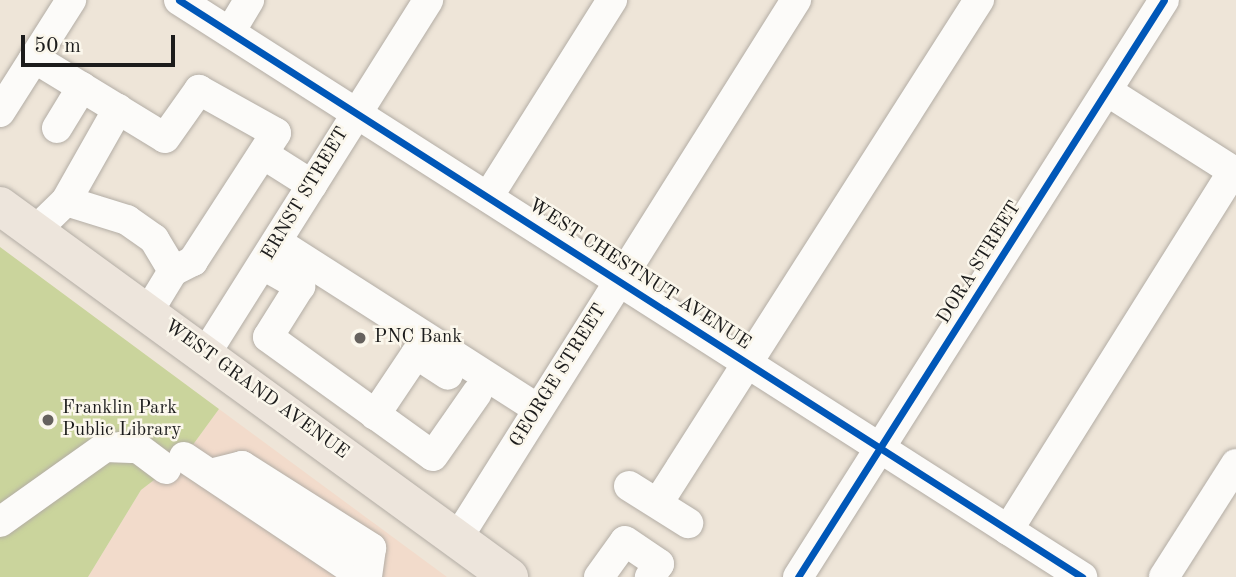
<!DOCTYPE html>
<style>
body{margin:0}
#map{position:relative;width:1236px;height:577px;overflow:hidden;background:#eee5d8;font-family:"Old Standard TT",serif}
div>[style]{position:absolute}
.built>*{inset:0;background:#f2dbcb}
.green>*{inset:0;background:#cad49c}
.roads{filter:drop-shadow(0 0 2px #b3ada5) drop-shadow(0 0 2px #b3ada5)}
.minor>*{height:30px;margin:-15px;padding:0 15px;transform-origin:15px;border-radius:15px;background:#fcfbf9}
.major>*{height:38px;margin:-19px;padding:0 19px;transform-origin:19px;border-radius:19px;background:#ede5dc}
.cycleway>*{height:7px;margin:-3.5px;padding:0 3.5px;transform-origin:3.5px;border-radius:3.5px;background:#0057b8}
.dots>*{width:19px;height:19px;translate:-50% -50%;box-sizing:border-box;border:4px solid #fbf7ec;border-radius:50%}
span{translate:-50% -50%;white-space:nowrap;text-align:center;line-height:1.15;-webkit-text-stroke:5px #fbf7ec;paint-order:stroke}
.street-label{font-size:19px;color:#1c1c1c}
.poi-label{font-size:19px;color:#1c1c1c}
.left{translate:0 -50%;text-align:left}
.scale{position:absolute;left:21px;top:35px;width:154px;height:32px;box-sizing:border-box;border:4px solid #1c1c1c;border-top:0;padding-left:9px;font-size:21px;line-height:24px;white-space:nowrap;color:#1c1c1c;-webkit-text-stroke:5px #fbf7ec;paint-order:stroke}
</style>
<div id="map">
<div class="built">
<div style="clip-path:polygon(219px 409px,447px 577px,88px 577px,141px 490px,184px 457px)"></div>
</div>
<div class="green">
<div style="clip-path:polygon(0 247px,219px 409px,184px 457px,141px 490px,88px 577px,0 577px)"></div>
</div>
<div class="roads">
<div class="minor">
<div style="left:179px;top:0;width:1072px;rotate:32.58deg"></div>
<div style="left:230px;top:32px;width:37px;rotate:-59deg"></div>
<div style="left:34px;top:58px;width:153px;rotate:31.4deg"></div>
<div style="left:165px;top:138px;width:59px;rotate:-54.7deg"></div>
<div style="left:199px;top:90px;width:88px;rotate:29.2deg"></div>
<div style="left:276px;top:133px;width:153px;rotate:123deg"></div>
<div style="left:193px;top:261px;width:22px;rotate:153deg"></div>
<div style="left:173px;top:271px;width:48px;rotate:121.4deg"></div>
<div style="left:1107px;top:91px;width:153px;rotate:32.4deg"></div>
<div style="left:0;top:112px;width:133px;rotate:-57.6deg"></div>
<div style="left:57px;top:128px;width:48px;rotate:-58.6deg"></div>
<div style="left:263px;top:154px;width:58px;rotate:32.3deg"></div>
<div style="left:488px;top:197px;width:233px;rotate:-57.8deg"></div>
<div style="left:66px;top:201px;width:106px;rotate:-60.5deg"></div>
<div style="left:35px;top:231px;width:43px;rotate:-44.1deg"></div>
<div style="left:66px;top:201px;width:64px;rotate:17.3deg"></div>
<div style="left:127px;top:220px;width:33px;rotate:35deg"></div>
<div style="left:154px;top:239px;width:37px;rotate:59deg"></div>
<div style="left:277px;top:242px;width:310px;rotate:32.6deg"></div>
<div style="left:263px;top:265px;width:43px;rotate:29.6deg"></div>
<div style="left:300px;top:286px;width:60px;rotate:122.1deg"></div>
<div style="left:268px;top:337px;width:203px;rotate:35.8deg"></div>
<div style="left:433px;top:456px;width:77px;rotate:-55.1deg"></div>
<div style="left:206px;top:353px;width:417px;rotate:-57.8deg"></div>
<div style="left:375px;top:415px;width:73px;rotate:-56.1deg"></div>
<div style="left:416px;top:354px;width:38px;rotate:33deg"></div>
<div style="left:184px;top:457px;width:216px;rotate:33.8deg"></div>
<div style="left:210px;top:474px;width:33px;rotate:-14deg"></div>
<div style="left:242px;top:466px;width:153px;rotate:32.4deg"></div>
<div style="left:371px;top:548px;width:29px;rotate:98deg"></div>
<div style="left:629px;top:486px;width:70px;rotate:32.1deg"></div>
<div style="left:658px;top:503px;width:597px;rotate:-57.46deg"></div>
<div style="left:0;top:522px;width:129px;rotate:-35.5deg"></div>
<div style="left:105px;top:447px;width:33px;rotate:2deg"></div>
<div style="left:138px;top:448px;width:35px;rotate:37deg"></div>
<div style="left:1008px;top:530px;width:424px;rotate:-57.9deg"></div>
<div style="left:457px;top:539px;width:637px;rotate:-57.83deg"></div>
<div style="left:599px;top:577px;width:44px;rotate:-54.2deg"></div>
<div style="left:625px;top:541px;width:41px;rotate:34.1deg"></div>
<div style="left:659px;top:564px;width:16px;rotate:125deg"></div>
<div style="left:798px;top:577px;width:683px;rotate:-57.61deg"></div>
<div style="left:1164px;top:577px;width:134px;rotate:-57.5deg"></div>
</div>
<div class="major">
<div style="left:0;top:206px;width:630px;rotate:36.09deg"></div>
</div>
</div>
<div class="cycleway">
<div style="left:179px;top:0;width:1072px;rotate:32.58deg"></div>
<div style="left:798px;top:577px;width:683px;rotate:-57.61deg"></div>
</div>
<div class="dots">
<div style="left:360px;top:338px;background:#66625e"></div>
<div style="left:48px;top:420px;background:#66625e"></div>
</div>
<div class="street-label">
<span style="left:306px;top:194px;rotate:-59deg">ERNST STREET</span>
<span style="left:980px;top:263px;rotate:-58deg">DORA STREET</span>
<span style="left:639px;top:275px;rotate:33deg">WEST CHESTNUT AVENUE</span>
<span style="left:559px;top:376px;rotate:-58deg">GEORGE STREET</span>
<span style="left:256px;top:390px;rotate:36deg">WEST GRAND AVENUE</span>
</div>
<div class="poi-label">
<span class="left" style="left:374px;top:338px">PNC Bank</span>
<span class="left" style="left:62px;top:420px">Franklin Park<br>Public Library</span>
</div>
<div class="scale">50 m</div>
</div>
